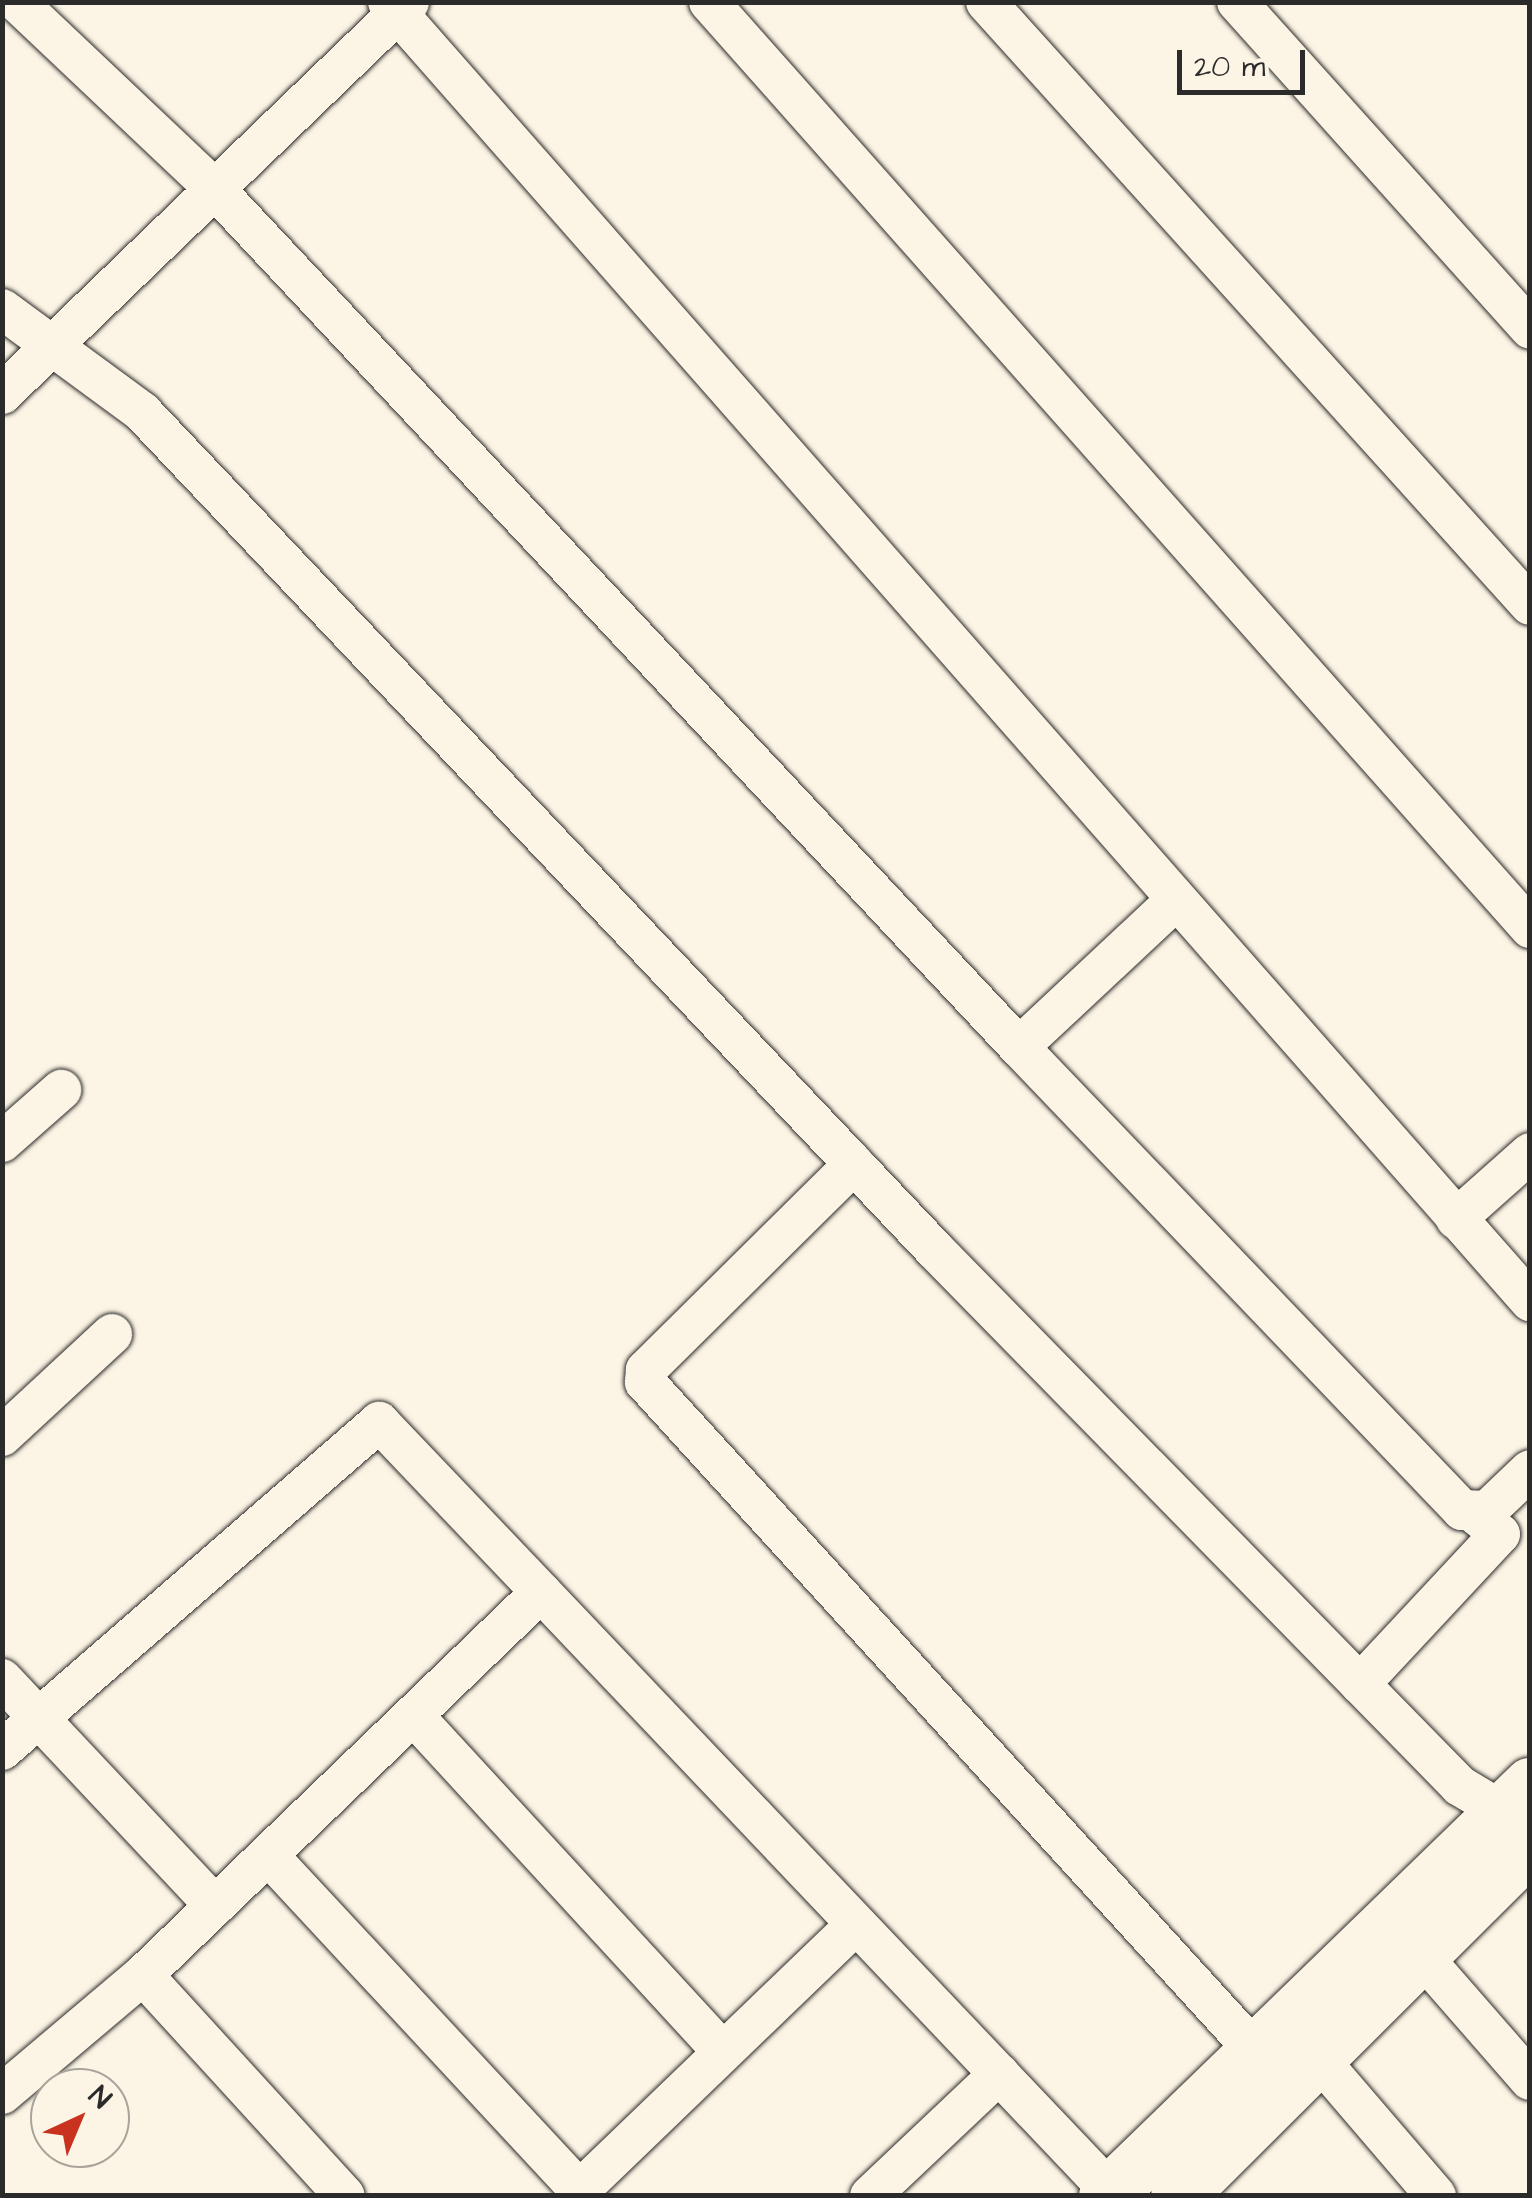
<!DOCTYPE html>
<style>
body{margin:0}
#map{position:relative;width:1532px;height:2198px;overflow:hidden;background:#fcf5e5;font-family:"Architects Daughter",sans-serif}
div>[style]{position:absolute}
.roads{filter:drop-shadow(0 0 2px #2b2b2b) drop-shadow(0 0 2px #2b2b2b)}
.street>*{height:40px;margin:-20px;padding:0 20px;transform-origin:20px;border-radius:20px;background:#fcf5e5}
.secondary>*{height:55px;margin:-27.5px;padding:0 27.5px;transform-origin:27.5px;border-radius:27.5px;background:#fcf5e5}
span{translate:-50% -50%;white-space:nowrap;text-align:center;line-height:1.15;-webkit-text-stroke:10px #fcf5e5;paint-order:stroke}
.frame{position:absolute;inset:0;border:5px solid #2b2b2b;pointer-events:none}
.north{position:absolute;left:30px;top:2068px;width:100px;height:100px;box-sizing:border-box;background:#fcf5e5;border:2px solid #a8a49b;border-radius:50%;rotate:44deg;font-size:28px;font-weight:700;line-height:40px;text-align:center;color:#2b2b2b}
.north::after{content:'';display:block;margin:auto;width:35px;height:45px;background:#c8321e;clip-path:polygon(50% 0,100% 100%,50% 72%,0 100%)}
.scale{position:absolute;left:1177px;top:50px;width:128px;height:45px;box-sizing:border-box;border:5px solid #2b2b2b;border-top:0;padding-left:12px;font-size:30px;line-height:35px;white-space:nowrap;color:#2b2b2b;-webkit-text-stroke:8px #fcf5e5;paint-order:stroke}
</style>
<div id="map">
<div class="roads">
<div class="street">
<div style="left:17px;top:2px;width:271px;rotate:43.4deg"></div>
<div style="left:214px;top:188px;width:1177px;rotate:46.86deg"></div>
<div style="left:1019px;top:1047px;width:212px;rotate:-43.1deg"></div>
<div style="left:388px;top:2px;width:1730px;rotate:48.68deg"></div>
<div style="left:709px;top:2px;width:1238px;rotate:48.44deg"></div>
<div style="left:986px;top:2px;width:812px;rotate:47.94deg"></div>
<div style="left:1237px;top:2px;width:439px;rotate:48.1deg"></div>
<div style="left:2px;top:309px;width:174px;rotate:36.3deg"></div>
<div style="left:142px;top:412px;width:1152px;rotate:46.58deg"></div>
<div style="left:934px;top:1249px;width:752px;rotate:45.59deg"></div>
<div style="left:1460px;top:1786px;width:72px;rotate:30.8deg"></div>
<div style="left:2px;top:394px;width:565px;rotate:-43.92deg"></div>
<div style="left:1019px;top:1047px;width:641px;rotate:46.26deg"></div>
<div style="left:1462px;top:1510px;width:25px;rotate:2deg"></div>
<div style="left:1487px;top:1511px;width:59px;rotate:-43.6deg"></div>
<div style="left:2px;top:1142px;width:79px;rotate:-41.4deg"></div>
<div style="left:854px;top:1164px;width:293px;rotate:135.3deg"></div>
<div style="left:646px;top:1370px;width:12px;rotate:95deg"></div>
<div style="left:645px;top:1382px;width:907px;rotate:47.64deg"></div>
<div style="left:1456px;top:1219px;width:99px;rotate:-41.7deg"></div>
<div style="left:2px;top:1436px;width:150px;rotate:-42.8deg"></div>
<div style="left:2px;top:1679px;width:311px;rotate:46.8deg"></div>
<div style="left:1360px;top:1684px;width:205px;rotate:-47deg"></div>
<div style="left:1500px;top:1534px;width:32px;rotate:-141deg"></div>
<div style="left:413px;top:1715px;width:458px;rotate:47.4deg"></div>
<div style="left:2px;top:1750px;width:500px;rotate:-41deg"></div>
<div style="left:379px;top:1422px;width:235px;rotate:46.4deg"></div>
<div style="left:268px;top:1855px;width:466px;rotate:47.1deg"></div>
<div style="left:1420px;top:1954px;width:167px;rotate:48.9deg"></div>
<div style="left:143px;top:1975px;width:299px;rotate:47.6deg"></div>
<div style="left:1317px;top:2057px;width:183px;rotate:49.4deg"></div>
<div style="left:2px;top:2094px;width:185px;rotate:-40.2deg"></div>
<div style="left:143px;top:1975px;width:552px;rotate:-43.9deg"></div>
<div style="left:541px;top:1592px;width:826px;rotate:46.47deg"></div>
<div style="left:580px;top:2190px;width:383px;rotate:-43.9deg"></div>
<div style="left:870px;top:2196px;width:178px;rotate:-43.4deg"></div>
</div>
<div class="secondary">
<div style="left:1106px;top:2196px;width:591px;rotate:-44.11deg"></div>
<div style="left:1178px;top:2196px;width:497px;rotate:-44.9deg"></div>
</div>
</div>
<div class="frame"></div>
<div class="north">N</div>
<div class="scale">20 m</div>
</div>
